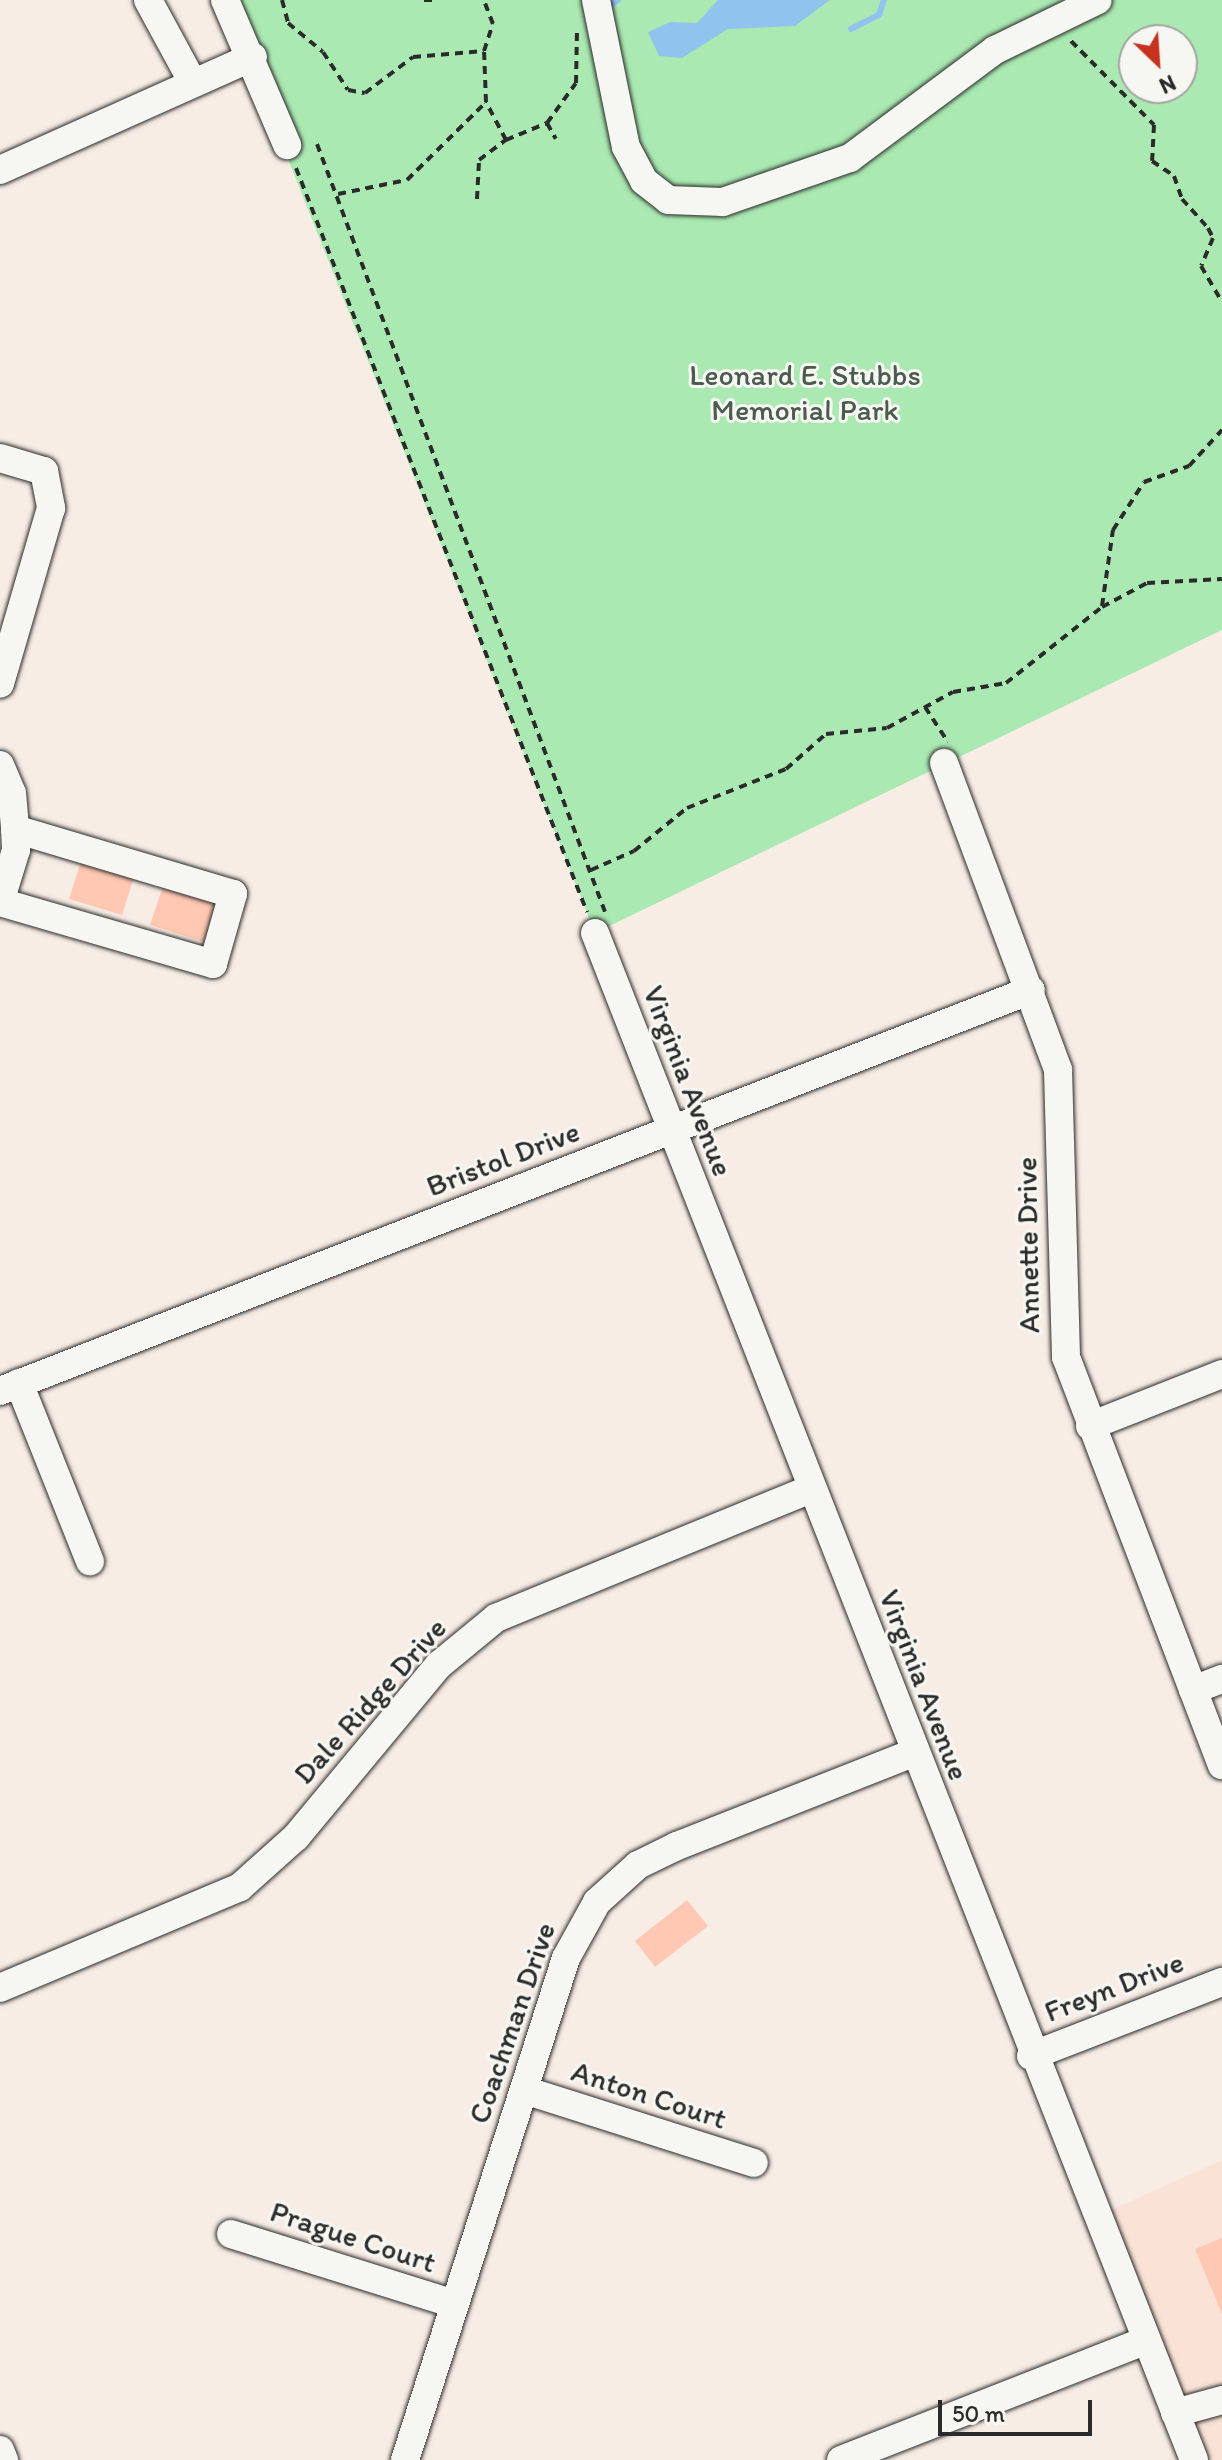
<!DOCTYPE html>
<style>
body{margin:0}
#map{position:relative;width:1222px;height:2460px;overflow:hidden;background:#f8ede5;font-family:Itim,sans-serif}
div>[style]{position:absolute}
.built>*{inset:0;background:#fae2d6}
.green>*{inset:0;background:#aaeab2}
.water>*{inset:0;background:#90c3ed}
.stream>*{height:6px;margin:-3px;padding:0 3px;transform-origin:3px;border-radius:3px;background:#90c3ed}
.building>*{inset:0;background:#ffc8b2}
.path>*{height:4px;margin-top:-2px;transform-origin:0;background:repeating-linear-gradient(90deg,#2b2b2b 0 8px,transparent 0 14px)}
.roads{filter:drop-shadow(0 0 2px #2b2b2b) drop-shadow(0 0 2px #2b2b2b)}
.minor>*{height:28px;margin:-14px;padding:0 14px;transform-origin:14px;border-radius:14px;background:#f6f6f2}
span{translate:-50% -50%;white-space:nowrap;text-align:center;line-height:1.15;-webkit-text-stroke:6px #f6f6f2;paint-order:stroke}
.park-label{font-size:30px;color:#4b5b4d}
.street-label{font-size:30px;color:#2b2b2b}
.north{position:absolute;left:1118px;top:24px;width:80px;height:80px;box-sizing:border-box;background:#f6f6f2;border:2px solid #a5a5a2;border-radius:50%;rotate:155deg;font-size:22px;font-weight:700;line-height:32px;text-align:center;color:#2b2b2b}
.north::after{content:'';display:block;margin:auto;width:28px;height:36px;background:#c8321e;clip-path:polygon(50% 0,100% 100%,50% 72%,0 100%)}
.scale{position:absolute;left:938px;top:2400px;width:154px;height:36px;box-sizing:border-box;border:4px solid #2b2b2b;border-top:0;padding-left:10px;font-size:24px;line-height:28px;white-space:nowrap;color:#2b2b2b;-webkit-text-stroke:6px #f6f6f2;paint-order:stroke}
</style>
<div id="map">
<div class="built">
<div style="clip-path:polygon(1222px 2160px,1222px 2460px,1194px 2460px,1095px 2217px)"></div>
</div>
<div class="green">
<div style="clip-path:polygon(evenodd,225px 0,1222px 0,1222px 630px,595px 933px,225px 0,1134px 40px,1182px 40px,1182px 88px,1134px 88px,1134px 40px)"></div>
</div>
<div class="water">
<div style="clip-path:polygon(718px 0,830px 0,795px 26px,728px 29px,682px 58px,659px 56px,648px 32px,670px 22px,697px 23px)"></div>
</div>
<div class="stream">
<div style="left:604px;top:10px;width:17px;rotate:-36deg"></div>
<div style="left:851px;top:29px;width:31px;rotate:-27deg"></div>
<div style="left:879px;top:15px;width:16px;rotate:-72deg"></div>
</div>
<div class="building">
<div style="clip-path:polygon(81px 861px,134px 877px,122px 915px,69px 899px)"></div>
<div style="clip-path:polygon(163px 886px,219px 904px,207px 943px,150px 925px)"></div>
<div style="clip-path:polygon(687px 1900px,708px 1926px,655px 1967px,635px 1941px)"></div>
<div style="clip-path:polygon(1222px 2238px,1222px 2314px,1195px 2249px)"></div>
</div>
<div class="path">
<div style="left:282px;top:0;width:24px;rotate:75deg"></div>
<div style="left:288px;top:23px;width:45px;rotate:39.6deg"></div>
<div style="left:323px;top:52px;width:45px;rotate:56.7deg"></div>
<div style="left:348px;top:90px;width:17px;rotate:10deg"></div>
<div style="left:365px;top:93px;width:60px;rotate:-36.9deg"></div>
<div style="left:413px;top:57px;width:71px;rotate:-4.8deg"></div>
<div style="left:484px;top:51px;width:28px;rotate:-72deg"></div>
<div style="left:493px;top:24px;width:26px;rotate:-111deg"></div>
<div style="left:424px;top:0;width:12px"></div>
<div style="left:1071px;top:41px;width:118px;rotate:45.3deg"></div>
<div style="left:1154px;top:125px;width:36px;rotate:93deg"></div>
<div style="left:1152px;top:161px;width:27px;rotate:34deg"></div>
<div style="left:1174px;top:176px;width:24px;rotate:71deg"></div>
<div style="left:1182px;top:199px;width:39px;rotate:48deg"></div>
<div style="left:1208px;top:228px;width:11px;rotate:63deg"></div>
<div style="left:1213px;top:238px;width:30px;rotate:113deg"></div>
<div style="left:1201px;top:266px;width:42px;rotate:59.7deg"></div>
<div style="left:547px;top:123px;width:49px;rotate:-54.1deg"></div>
<div style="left:576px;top:83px;width:52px;rotate:-88.9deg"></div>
<div style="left:506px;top:140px;width:44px;rotate:-22.5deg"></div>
<div style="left:547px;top:123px;width:18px;rotate:61deg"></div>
<div style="left:317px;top:144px;width:820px;rotate:69.44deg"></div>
<div style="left:296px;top:168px;width:799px;rotate:68.64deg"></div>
<div style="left:338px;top:194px;width:70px;rotate:-11.5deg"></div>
<div style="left:407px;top:180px;width:111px;rotate:-44.6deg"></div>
<div style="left:486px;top:102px;width:51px;rotate:-92.2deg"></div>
<div style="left:477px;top:199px;width:39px;rotate:-87deg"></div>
<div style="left:479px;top:160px;width:34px;rotate:-37deg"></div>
<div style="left:506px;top:140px;width:43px;rotate:-117.8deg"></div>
<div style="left:1102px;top:606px;width:77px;rotate:-81.8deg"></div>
<div style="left:1113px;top:530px;width:57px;rotate:-57.1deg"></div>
<div style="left:1144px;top:482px;width:48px;rotate:-19.6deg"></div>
<div style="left:1189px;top:466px;width:49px;rotate:-47.5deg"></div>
<div style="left:925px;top:707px;width:42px;rotate:56.7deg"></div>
<div style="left:591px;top:870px;width:47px;rotate:-23.8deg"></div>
<div style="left:634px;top:851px;width:68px;rotate:-39.1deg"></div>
<div style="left:687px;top:808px;width:106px;rotate:-21.5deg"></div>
<div style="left:786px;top:769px;width:53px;rotate:-41.2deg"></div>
<div style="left:826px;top:734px;width:61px;rotate:-5.6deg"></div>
<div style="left:887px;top:728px;width:75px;rotate:-28.6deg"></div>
<div style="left:953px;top:692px;width:54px;rotate:-9.6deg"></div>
<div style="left:1006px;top:683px;width:122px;rotate:-38.4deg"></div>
<div style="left:1102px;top:607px;width:51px;rotate:-28.1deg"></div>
<div style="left:1147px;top:583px;width:75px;rotate:-3.1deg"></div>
</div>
<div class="roads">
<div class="minor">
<div style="left:148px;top:0;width:92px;rotate:61.5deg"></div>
<div style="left:225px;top:0;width:158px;rotate:66.8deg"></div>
<div style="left:596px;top:0;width:150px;rotate:78.5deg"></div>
<div style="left:626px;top:147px;width:38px;rotate:62deg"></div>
<div style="left:644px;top:181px;width:31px;rotate:38deg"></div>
<div style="left:668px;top:200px;width:55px;rotate:2.1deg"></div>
<div style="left:723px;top:202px;width:134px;rotate:-19.1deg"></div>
<div style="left:850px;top:158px;width:181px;rotate:-36.7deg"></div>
<div style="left:995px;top:50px;width:114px;rotate:-25.9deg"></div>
<div style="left:0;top:170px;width:277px;rotate:-24.1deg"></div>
<div style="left:0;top:458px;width:46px;rotate:16.5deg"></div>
<div style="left:44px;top:471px;width:38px;rotate:79deg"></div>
<div style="left:51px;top:508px;width:183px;rotate:106.2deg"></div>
<div style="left:944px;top:763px;width:327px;rotate:69.6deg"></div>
<div style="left:1058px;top:1070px;width:287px;rotate:88.4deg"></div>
<div style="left:1066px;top:1357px;width:437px;rotate:69.1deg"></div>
<div style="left:0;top:765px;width:30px;rotate:67deg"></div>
<div style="left:12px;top:793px;width:36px;rotate:85deg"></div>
<div style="left:15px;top:829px;width:21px;rotate:87deg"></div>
<div style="left:16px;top:850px;width:54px;rotate:107.1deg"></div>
<div style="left:0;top:902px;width:222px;rotate:16.2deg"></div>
<div style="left:213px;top:964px;width:73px;rotate:-74.1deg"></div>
<div style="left:233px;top:894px;width:227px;rotate:-163.4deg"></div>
<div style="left:595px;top:933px;width:1640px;rotate:68.58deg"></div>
<div style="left:19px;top:1383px;width:192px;rotate:68.3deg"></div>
<div style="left:0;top:1391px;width:1106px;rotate:-21.25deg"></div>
<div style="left:1090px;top:1426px;width:142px;rotate:-21.5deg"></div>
<div style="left:1193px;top:1690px;width:31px;rotate:-21deg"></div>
<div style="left:0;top:1988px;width:260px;rotate:-22.8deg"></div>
<div style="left:240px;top:1887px;width:75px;rotate:-41.8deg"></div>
<div style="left:296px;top:1837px;width:224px;rotate:-50.3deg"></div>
<div style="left:439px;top:1665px;width:74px;rotate:-39.5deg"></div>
<div style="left:496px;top:1618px;width:340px;rotate:-22.3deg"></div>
<div style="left:1031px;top:2056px;width:205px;rotate:-21.2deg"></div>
<div style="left:524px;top:2090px;width:241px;rotate:17.6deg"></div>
<div style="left:231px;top:2234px;width:234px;rotate:17.4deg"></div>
<div style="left:1175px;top:2413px;width:49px;rotate:-15.5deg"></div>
<div style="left:0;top:2450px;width:11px;rotate:68deg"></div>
<div style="left:405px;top:2460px;width:527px;rotate:-72.22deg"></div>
<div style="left:566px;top:1958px;width:64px;rotate:-61deg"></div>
<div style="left:597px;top:1902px;width:55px;rotate:-42.1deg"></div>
<div style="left:638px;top:1865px;width:43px;rotate:-26deg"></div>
<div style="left:677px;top:1846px;width:254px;rotate:-21.5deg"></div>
<div style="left:841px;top:2460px;width:326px;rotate:-21.4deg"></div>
</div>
</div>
<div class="park-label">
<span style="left:805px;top:392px">Leonard E. Stubbs<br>Memorial Park</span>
</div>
<div class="street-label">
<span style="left:688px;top:1081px;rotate:69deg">Virginia Avenue</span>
<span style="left:503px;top:1159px;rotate:-21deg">Bristol Drive</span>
<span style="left:1028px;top:1245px;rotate:-91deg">Annette Drive</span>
<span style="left:924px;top:1685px;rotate:69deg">Virginia Avenue</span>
<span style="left:370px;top:1701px;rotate:-48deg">Dale Ridge Drive</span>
<span style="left:1114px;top:1987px;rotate:-21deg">Freyn Drive</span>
<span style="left:512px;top:2023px;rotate:-71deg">Coachman Drive</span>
<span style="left:649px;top:2095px;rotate:18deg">Anton Court</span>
<span style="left:353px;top:2237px;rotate:18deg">Prague Court</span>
</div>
<div class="north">N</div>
<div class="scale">50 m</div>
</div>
